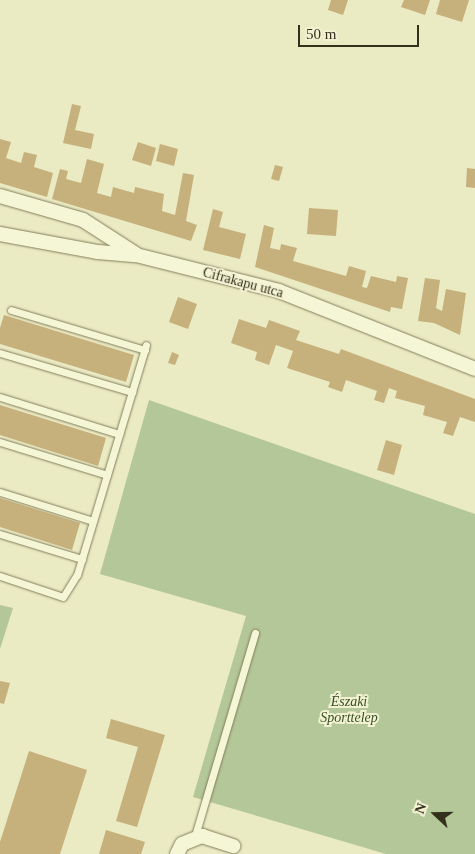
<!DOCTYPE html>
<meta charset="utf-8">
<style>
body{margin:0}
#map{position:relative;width:475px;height:854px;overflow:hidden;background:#eaeac3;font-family:"Times New Roman",serif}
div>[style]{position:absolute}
.green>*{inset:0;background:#b3c798}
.building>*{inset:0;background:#c6b17c}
.roads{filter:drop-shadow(0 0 1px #837d5b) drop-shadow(0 0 1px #837d5b)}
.lane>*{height:7px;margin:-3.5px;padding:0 3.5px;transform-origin:3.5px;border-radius:3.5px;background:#f5f6d6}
.street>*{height:14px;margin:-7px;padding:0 7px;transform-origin:7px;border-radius:7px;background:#f5f6d6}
span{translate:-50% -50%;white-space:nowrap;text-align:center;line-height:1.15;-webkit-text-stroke:4px #f2f2d2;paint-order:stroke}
.street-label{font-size:14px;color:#34301e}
.park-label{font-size:14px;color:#384f27;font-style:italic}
.north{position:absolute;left:410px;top:789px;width:50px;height:50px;-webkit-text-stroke:4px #f2f2d2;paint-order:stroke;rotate:291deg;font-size:14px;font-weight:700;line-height:20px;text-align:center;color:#34301e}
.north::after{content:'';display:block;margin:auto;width:18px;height:22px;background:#34301e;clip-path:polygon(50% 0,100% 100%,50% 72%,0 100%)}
.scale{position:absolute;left:298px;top:25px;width:121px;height:22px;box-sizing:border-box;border:2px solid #34301e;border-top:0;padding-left:6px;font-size:15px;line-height:18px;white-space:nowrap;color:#34301e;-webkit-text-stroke:4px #f2f2d2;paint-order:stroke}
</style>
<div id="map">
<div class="green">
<div style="clip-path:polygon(149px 400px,475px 514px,475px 854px,386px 854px,193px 797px,246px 616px,100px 574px)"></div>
<div style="clip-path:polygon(0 605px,13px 608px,0 649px)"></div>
</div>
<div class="building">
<div style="clip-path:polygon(331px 0,348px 0,343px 15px,328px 10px)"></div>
<div style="clip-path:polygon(404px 0,430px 0,425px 15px,401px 7px)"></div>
<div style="clip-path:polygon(440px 0,469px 0,462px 22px,436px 14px)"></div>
<div style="clip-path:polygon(72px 104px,81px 106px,75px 130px,94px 134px,91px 149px,63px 143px)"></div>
<div style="clip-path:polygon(0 139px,11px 142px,6px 158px,21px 163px,24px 152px,37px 155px,34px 167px,53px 173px,47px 197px,0 183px)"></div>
<div style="clip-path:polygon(138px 142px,156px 148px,151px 166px,132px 160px)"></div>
<div style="clip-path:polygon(160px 144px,178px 149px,174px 166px,156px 161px)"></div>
<div style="clip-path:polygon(87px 159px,104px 164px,97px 193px,111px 197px,113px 187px,134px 193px,135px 187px,164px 194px,162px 211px,175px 215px,183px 173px,194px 175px,186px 221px,197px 225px,191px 241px,52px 199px,60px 169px,68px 171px,66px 179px,81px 183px)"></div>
<div style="clip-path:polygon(275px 165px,283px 167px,279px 181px,271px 179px)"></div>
<div style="clip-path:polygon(467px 168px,475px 169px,475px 188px,466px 187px)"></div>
<div style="clip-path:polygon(309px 208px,338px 210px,336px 236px,307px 234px)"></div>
<div style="clip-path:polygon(213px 209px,223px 212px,219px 227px,246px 234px,240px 259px,203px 250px)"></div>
<div style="clip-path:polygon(264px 225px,274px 228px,270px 248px,280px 250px,281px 244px,297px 248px,293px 261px,346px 276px,349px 266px,366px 271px,362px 287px,367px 288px,371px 276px,396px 282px,397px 276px,408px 278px,402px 309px,391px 307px,390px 312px,255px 267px)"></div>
<div style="clip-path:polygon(425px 278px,440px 280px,436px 308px,442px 311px,446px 289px,466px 293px,460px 335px,434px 323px,418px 321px)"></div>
<div style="clip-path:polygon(178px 297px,197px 304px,188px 329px,169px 322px)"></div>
<div style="clip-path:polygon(4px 315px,134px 355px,126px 382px,0 344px,0 328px)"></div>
<div style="clip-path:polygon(239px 319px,266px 328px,269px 320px,300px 331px,296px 340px,339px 354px,341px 349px,475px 399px,475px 422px,460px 417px,453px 436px,443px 433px,447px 422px,423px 415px,425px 406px,395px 398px,397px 391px,389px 388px,384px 403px,374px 400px,377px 391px,346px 380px,342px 392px,328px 387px,330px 382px,287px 368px,293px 351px,276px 345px,269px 365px,255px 360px,257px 352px,231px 343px)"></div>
<div style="clip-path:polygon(172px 352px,179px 355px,175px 365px,168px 363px)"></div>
<div style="clip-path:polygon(0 405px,106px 438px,98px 466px,0 435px)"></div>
<div style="clip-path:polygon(386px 440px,402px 445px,394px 475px,377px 470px)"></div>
<div style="clip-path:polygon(0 498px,80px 523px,72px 550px,0 527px)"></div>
<div style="clip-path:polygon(0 681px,10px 683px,4px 704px,0 703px)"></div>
<div style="clip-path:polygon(111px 719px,165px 735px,137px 827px,116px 821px,138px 747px,106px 738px)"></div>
<div style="clip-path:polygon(29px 751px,87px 770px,60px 854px,0 854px,0 842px)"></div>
<div style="clip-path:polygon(106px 830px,145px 842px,141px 854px,99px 854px)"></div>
</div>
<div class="roads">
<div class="lane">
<div style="left:11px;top:310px;width:140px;rotate:16.6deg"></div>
<div style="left:0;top:353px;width:138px;rotate:16.5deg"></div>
<div style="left:0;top:397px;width:125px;rotate:17.3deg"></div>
<div style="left:0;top:442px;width:112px;rotate:17.1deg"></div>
<div style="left:0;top:492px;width:97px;rotate:17.3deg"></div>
<div style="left:0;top:534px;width:86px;rotate:17deg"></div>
<div style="left:0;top:576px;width:66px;rotate:18.4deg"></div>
<div style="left:63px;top:597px;width:26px;rotate:-58deg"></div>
<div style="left:77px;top:575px;width:240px;rotate:-73.3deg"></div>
<div style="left:194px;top:839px;width:215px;rotate:-73.5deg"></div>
</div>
<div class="street">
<div style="left:0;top:196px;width:86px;rotate:16.1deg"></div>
<div style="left:83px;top:220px;width:63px;rotate:32.7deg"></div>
<div style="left:0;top:234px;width:100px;rotate:10.4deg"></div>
<div style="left:98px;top:252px;width:38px;rotate:5deg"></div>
<div style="left:136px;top:255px;width:147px;rotate:14.1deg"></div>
<div style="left:279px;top:291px;width:211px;rotate:21.7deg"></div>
<div style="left:177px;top:854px;width:11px;rotate:-63deg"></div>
<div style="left:182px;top:844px;width:22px;rotate:-22deg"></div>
<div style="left:202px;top:836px;width:33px;rotate:18deg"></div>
</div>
</div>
<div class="street-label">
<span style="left:243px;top:283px;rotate:15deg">Cifrakapu utca</span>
</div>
<div class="park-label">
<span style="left:349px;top:710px">Északi<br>Sporttelep</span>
</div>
<div class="north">N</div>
<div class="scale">50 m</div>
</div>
